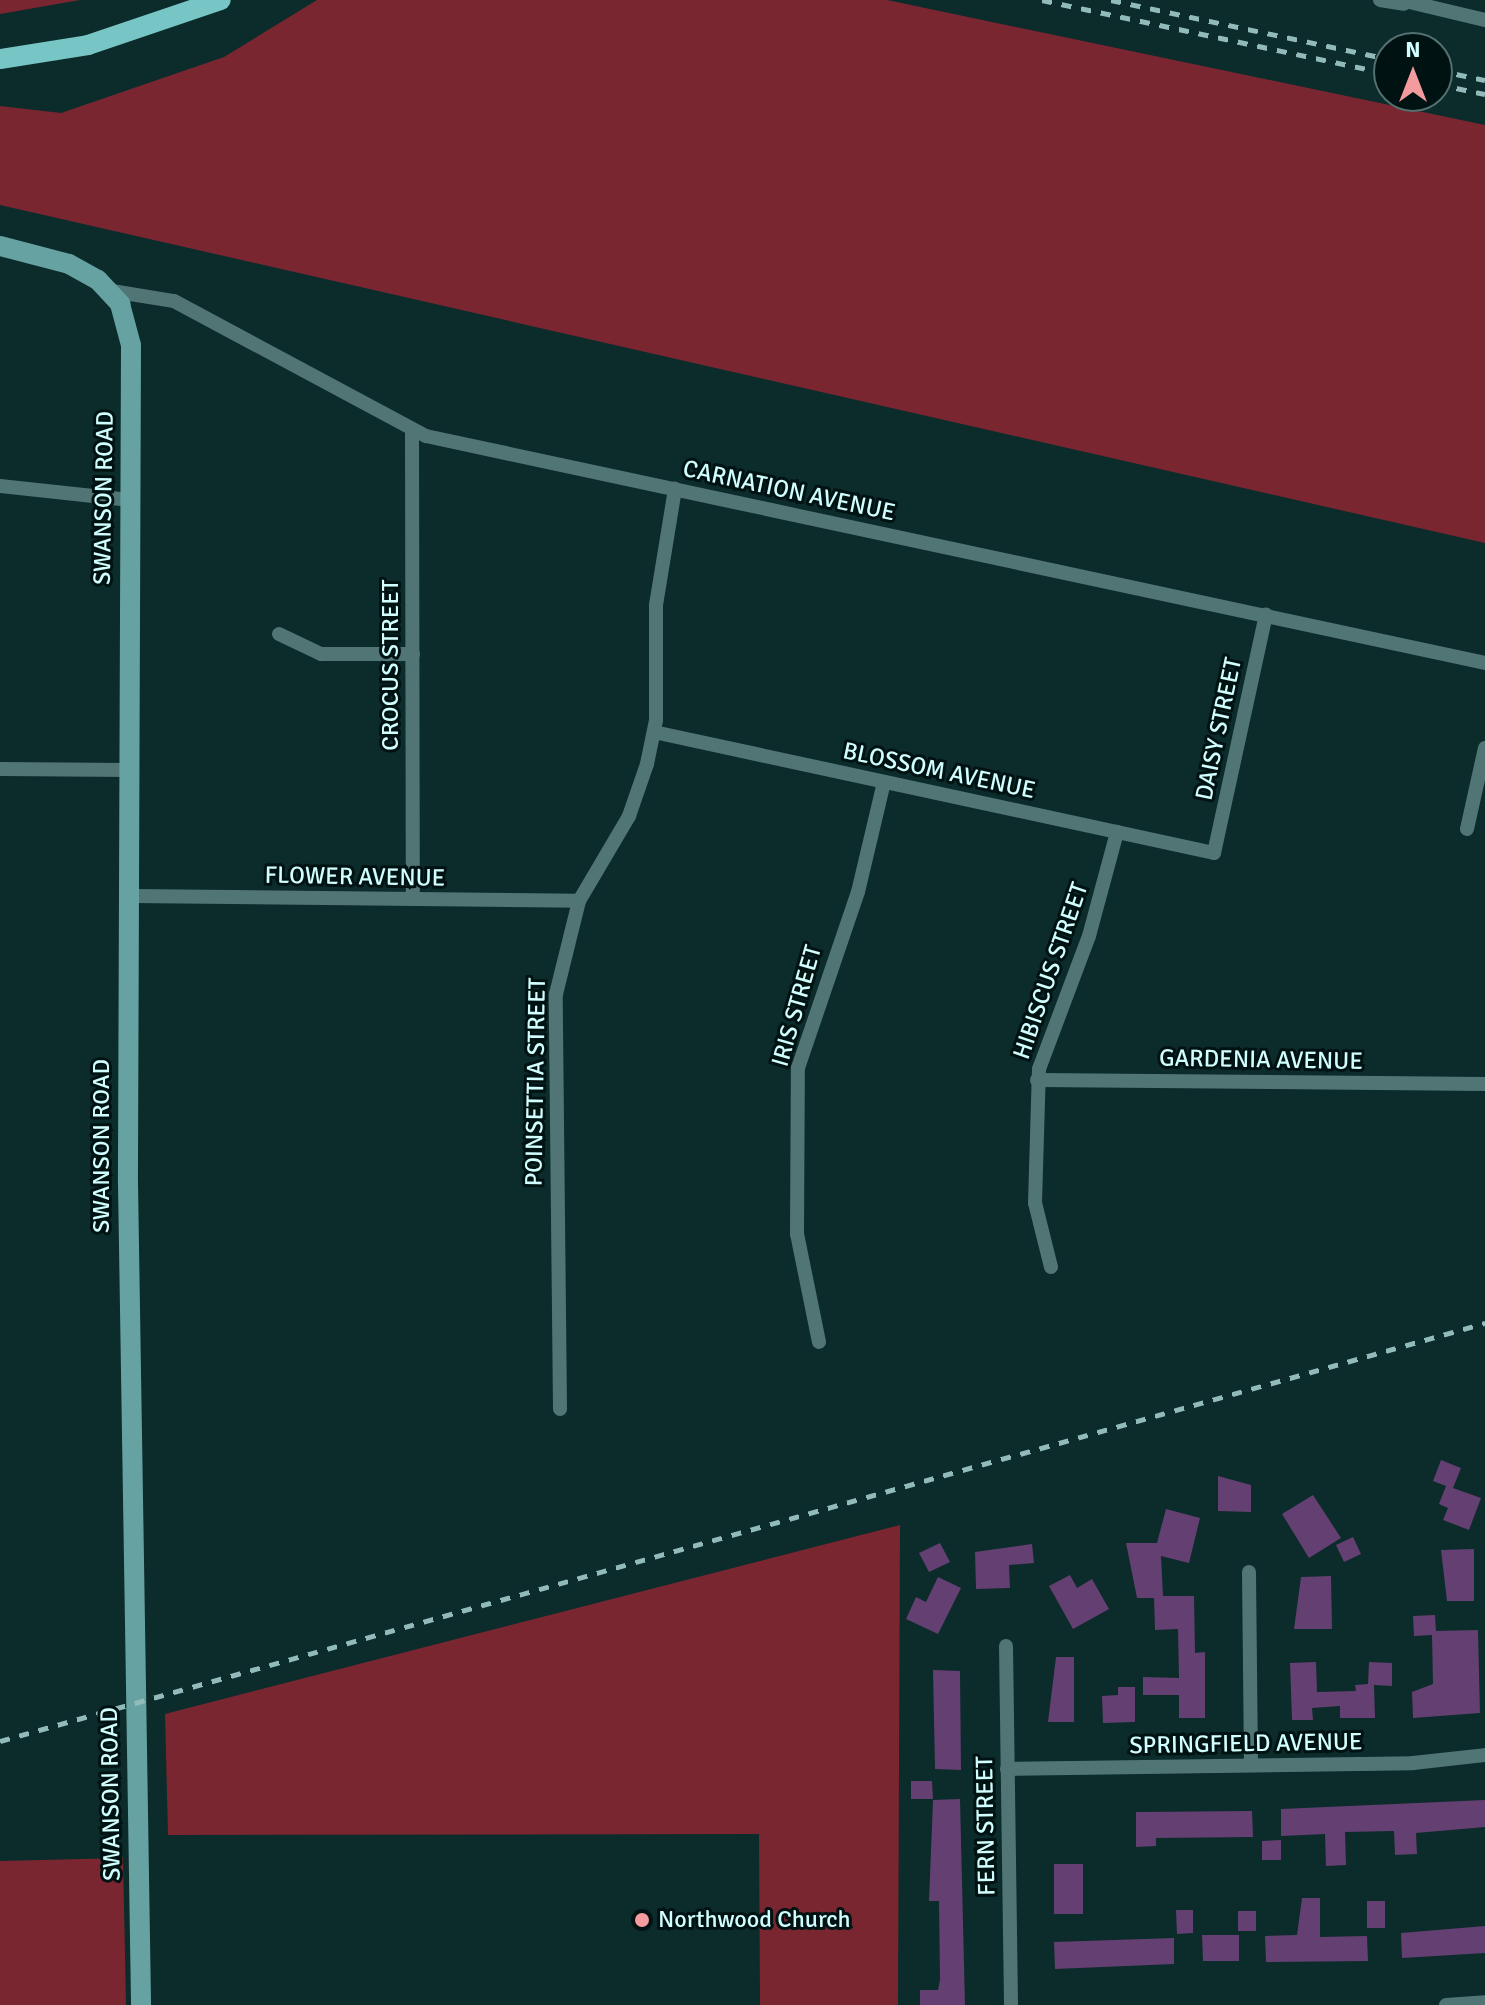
<!DOCTYPE html>
<style>
body{margin:0}
#map{position:relative;width:1485px;height:2005px;overflow:hidden;background:#0c2b2b;font-family:Signika,sans-serif}
div>[style]{position:absolute}
.green>*{inset:0;background:#7a2631}
.building>*{inset:0;background:#643f71}
.street>*{height:14px;margin:-7px;padding:0 7px;transform-origin:7px;border-radius:7px;background:#517575}
.secondary>*{height:20px;margin:-10px;padding:0 10px;transform-origin:10px;border-radius:10px;background:#67a2a2}
.primary>*{height:20px;margin:-10px;padding:0 10px;transform-origin:10px;border-radius:10px;background:#77c5c5}
.rail>*{height:5px;margin-top:-2.5px;transform-origin:0;background:repeating-linear-gradient(90deg,#92baba 0 10px,transparent 0 20px)}
.dots>*{width:22px;height:22px;translate:-50% -50%;box-sizing:border-box;border:4px solid #011212;border-radius:50%}
span{translate:-50% -50%;white-space:nowrap;text-align:center;line-height:1.15;-webkit-text-stroke:6px #011212;paint-order:stroke}
.street-label{font-size:24px;color:#d1fefe}
.poi-label{font-size:24px;color:#d1fefe}
.left{translate:0 -50%;text-align:left}
.north{position:absolute;left:1373px;top:32px;width:80px;height:80px;box-sizing:border-box;background:#011212;border:2px solid #547070;border-radius:50%;rotate:0deg;font-size:22px;font-weight:700;line-height:32px;text-align:center;color:#d1fefe}
.north::after{content:'';display:block;margin:auto;width:28px;height:36px;background:#f49b9f;clip-path:polygon(50% 0,100% 100%,50% 72%,0 100%)}
</style>
<div id="map">
<div class="green">
<div style="clip-path:polygon(0 0,80px 0,0 14px)"></div>
<div style="clip-path:polygon(317px 0,887px 0,1485px 125px,1485px 543px,0 205px,0 106px,61px 113px,224px 57px)"></div>
<div style="clip-path:polygon(900px 1525px,898px 2005px,760px 2005px,759px 1834px,168px 1835px,165px 1714px)"></div>
<div style="clip-path:polygon(123px 1858px,126px 2005px,0 2005px,0 1861px)"></div>
</div>
<div class="building">
<div style="clip-path:polygon(1441px 1460px,1461px 1468px,1453px 1488px,1481px 1498px,1469px 1530px,1443px 1520px,1448px 1508px,1439px 1504px,1446px 1486px,1433px 1481px)"></div>
<div style="clip-path:polygon(1218px 1476px,1251px 1485px,1251px 1512px,1218px 1511px)"></div>
<div style="clip-path:polygon(1313px 1495px,1341px 1538px,1309px 1558px,1282px 1514px)"></div>
<div style="clip-path:polygon(1166px 1509px,1200px 1518px,1189px 1563px,1161px 1556px,1163px 1596px,1194px 1596px,1195px 1653px,1205px 1652px,1205px 1718px,1179px 1718px,1179px 1695px,1143px 1695px,1143px 1677px,1179px 1678px,1178px 1629px,1155px 1630px,1154px 1598px,1137px 1598px,1126px 1543px,1157px 1543px)"></div>
<div style="clip-path:polygon(1353px 1537px,1361px 1554px,1344px 1562px,1336px 1545px)"></div>
<div style="clip-path:polygon(940px 1543px,950px 1562px,929px 1572px,919px 1553px)"></div>
<div style="clip-path:polygon(1032px 1544px,1034px 1563px,1009px 1565px,1010px 1588px,976px 1589px,975px 1552px)"></div>
<div style="clip-path:polygon(1474px 1549px,1474px 1601px,1447px 1601px,1441px 1550px)"></div>
<div style="clip-path:polygon(1070px 1575px,1077px 1588px,1092px 1579px,1109px 1609px,1073px 1629px,1049px 1586px)"></div>
<div style="clip-path:polygon(1331px 1576px,1332px 1629px,1294px 1629px,1301px 1577px)"></div>
<div style="clip-path:polygon(938px 1577px,961px 1588px,938px 1634px,906px 1619px,916px 1597px,926px 1602px)"></div>
<div style="clip-path:polygon(1435px 1615px,1436px 1631px,1478px 1630px,1480px 1713px,1413px 1718px,1412px 1692px,1433px 1684px,1432px 1635px,1414px 1636px,1413px 1616px)"></div>
<div style="clip-path:polygon(1056px 1657px,1074px 1657px,1074px 1722px,1048px 1722px)"></div>
<div style="clip-path:polygon(1316px 1662px,1317px 1692px,1356px 1691px,1355px 1685px,1368px 1684px,1369px 1662px,1392px 1663px,1392px 1686px,1374px 1685px,1375px 1718px,1340px 1718px,1340px 1706px,1312px 1708px,1313px 1720px,1292px 1720px,1290px 1663px)"></div>
<div style="clip-path:polygon(933px 1670px,960px 1671px,961px 1770px,935px 1769px)"></div>
<div style="clip-path:polygon(1118px 1687px,1135px 1687px,1135px 1722px,1103px 1723px,1102px 1696px,1118px 1695px)"></div>
<div style="clip-path:polygon(911px 1781px,932px 1781px,933px 1799px,911px 1799px)"></div>
<div style="clip-path:polygon(960px 1799px,965px 2005px,920px 2005px,920px 1990px,938px 1990px,940px 1980px,939px 1901px,929px 1901px,933px 1800px)"></div>
<div style="clip-path:polygon(1485px 1800px,1485px 1827px,1416px 1833px,1417px 1854px,1395px 1855px,1394px 1831px,1345px 1832px,1346px 1865px,1326px 1866px,1325px 1834px,1281px 1836px,1281px 1809px)"></div>
<div style="clip-path:polygon(1252px 1811px,1253px 1837px,1156px 1838px,1156px 1846px,1136px 1847px,1136px 1812px)"></div>
<div style="clip-path:polygon(1281px 1840px,1281px 1860px,1262px 1860px,1262px 1841px)"></div>
<div style="clip-path:polygon(1054px 1864px,1083px 1864px,1083px 1914px,1054px 1914px)"></div>
<div style="clip-path:polygon(1302px 1898px,1320px 1898px,1320px 1937px,1367px 1936px,1368px 1961px,1266px 1962px,1265px 1936px,1297px 1935px)"></div>
<div style="clip-path:polygon(1367px 1901px,1385px 1901px,1385px 1928px,1367px 1928px)"></div>
<div style="clip-path:polygon(1176px 1910px,1193px 1910px,1193px 1933px,1177px 1934px)"></div>
<div style="clip-path:polygon(1238px 1911px,1256px 1911px,1256px 1931px,1238px 1931px)"></div>
<div style="clip-path:polygon(1485px 1926px,1485px 1953px,1402px 1958px,1401px 1933px)"></div>
<div style="clip-path:polygon(1202px 1935px,1239px 1935px,1239px 1961px,1203px 1961px)"></div>
<div style="clip-path:polygon(1174px 1938px,1174px 1964px,1055px 1969px,1054px 1942px)"></div>
</div>
<div class="street">
<div style="left:1380px;top:0;width:24px;rotate:9deg"></div>
<div style="left:1401px;top:0;width:86px;rotate:13.4deg"></div>
<div style="left:112px;top:291px;width:63px;rotate:9.2deg"></div>
<div style="left:174px;top:301px;width:286px;rotate:28.2deg"></div>
<div style="left:426px;top:436px;width:1083px;rotate:12.1deg"></div>
<div style="left:412px;top:431px;width:468px;rotate:89.9deg"></div>
<div style="left:0;top:486px;width:131px;rotate:6.1deg"></div>
<div style="left:279px;top:634px;width:47px;rotate:25.5deg"></div>
<div style="left:321px;top:654px;width:92px"></div>
<div style="left:654px;top:732px;width:573px;rotate:12.19deg"></div>
<div style="left:1214px;top:853px;width:244px;rotate:-77.7deg"></div>
<div style="left:0;top:769px;width:131px;rotate:0.4deg"></div>
<div style="left:1467px;top:829px;width:83px;rotate:-77.5deg"></div>
<div style="left:131px;top:896px;width:448px;rotate:0.6deg"></div>
<div style="left:1037px;top:1080px;width:448px;rotate:0.5deg"></div>
<div style="left:1051px;top:1267px;width:66px;rotate:-104deg"></div>
<div style="left:1035px;top:1203px;width:134px;rotate:-88.3deg"></div>
<div style="left:1039px;top:1069px;width:142px;rotate:-69.4deg"></div>
<div style="left:1089px;top:936px;width:108px;rotate:-74.9deg"></div>
<div style="left:819px;top:1342px;width:110px;rotate:-101.5deg"></div>
<div style="left:797px;top:1234px;width:166px;rotate:-89.7deg"></div>
<div style="left:798px;top:1068px;width:186px;rotate:-71.2deg"></div>
<div style="left:858px;top:892px;width:113px;rotate:-76.7deg"></div>
<div style="left:560px;top:1409px;width:415px;rotate:-90.6deg"></div>
<div style="left:556px;top:994px;width:96px;rotate:-76.1deg"></div>
<div style="left:579px;top:901px;width:99px;rotate:-59.5deg"></div>
<div style="left:629px;top:816px;width:55px;rotate:-70.9deg"></div>
<div style="left:647px;top:764px;width:45px;rotate:-78.4deg"></div>
<div style="left:656px;top:720px;width:115px;rotate:-90deg"></div>
<div style="left:656px;top:605px;width:118px;rotate:-80.7deg"></div>
<div style="left:1249px;top:1572px;width:193px;rotate:89.4deg"></div>
<div style="left:1006px;top:1646px;width:359px;rotate:89.2deg"></div>
<div style="left:1007px;top:1769px;width:406px;rotate:-0.8deg"></div>
<div style="left:1413px;top:1763px;width:72px;rotate:-6.3deg"></div>
<div style="left:1446px;top:2005px;width:39px;rotate:-4deg"></div>
</div>
<div class="secondary">
<div style="left:0;top:246px;width:71px;rotate:14.6deg"></div>
<div style="left:69px;top:264px;width:33px;rotate:29deg"></div>
<div style="left:98px;top:280px;width:33px;rotate:47deg"></div>
<div style="left:120px;top:304px;width:42px;rotate:75deg"></div>
<div style="left:131px;top:345px;width:838px;rotate:90.21deg"></div>
<div style="left:128px;top:1183px;width:822px;rotate:89.09deg"></div>
</div>
<div class="primary">
<div style="left:0;top:59px;width:89px;rotate:-9deg"></div>
<div style="left:88px;top:45px;width:140px;rotate:-18.7deg"></div>
</div>
<div class="rail">
<div style="left:1042px;top:0;width:355px;rotate:12deg"></div>
<div style="left:1111px;top:0;width:284px;rotate:12deg"></div>
<div style="left:1437px;top:70px;width:49px;rotate:11.8deg"></div>
<div style="left:1437px;top:84px;width:49px;rotate:11.8deg"></div>
<div style="left:0;top:1741px;width:1543px;rotate:-15.72deg"></div>
</div>
<div class="dots">
<div style="left:642px;top:1920px;background:#f49b9f"></div>
</div>
<div class="street-label">
<span style="left:789px;top:491px;rotate:12deg">CARNATION AVENUE</span>
<span style="left:104px;top:498px;rotate:-89deg">SWANSON ROAD</span>
<span style="left:391px;top:665px;rotate:-90deg">CROCUS STREET</span>
<span style="left:1219px;top:729px;rotate:-78deg">DAISY STREET</span>
<span style="left:939px;top:771px;rotate:12deg">BLOSSOM AVENUE</span>
<span style="left:355px;top:877px;rotate:1deg">FLOWER AVENUE</span>
<span style="left:1051px;top:971px;rotate:-71deg">HIBISCUS STREET</span>
<span style="left:797px;top:1006px;rotate:-74deg">IRIS STREET</span>
<span style="left:1261px;top:1060px;rotate:1deg">GARDENIA AVENUE</span>
<span style="left:536px;top:1082px;rotate:-89deg">POINSETTIA STREET</span>
<span style="left:102px;top:1146px;rotate:-90deg">SWANSON ROAD</span>
<span style="left:1246px;top:1744px;rotate:-1deg">SPRINGFIELD AVENUE</span>
<span style="left:111px;top:1794px;rotate:-91deg">SWANSON ROAD</span>
<span style="left:986px;top:1826px;rotate:-91deg">FERN STREET</span>
</div>
<div class="poi-label">
<span class="left" style="left:658px;top:1920px">Northwood Church</span>
</div>
<div class="north">N</div>
</div>
